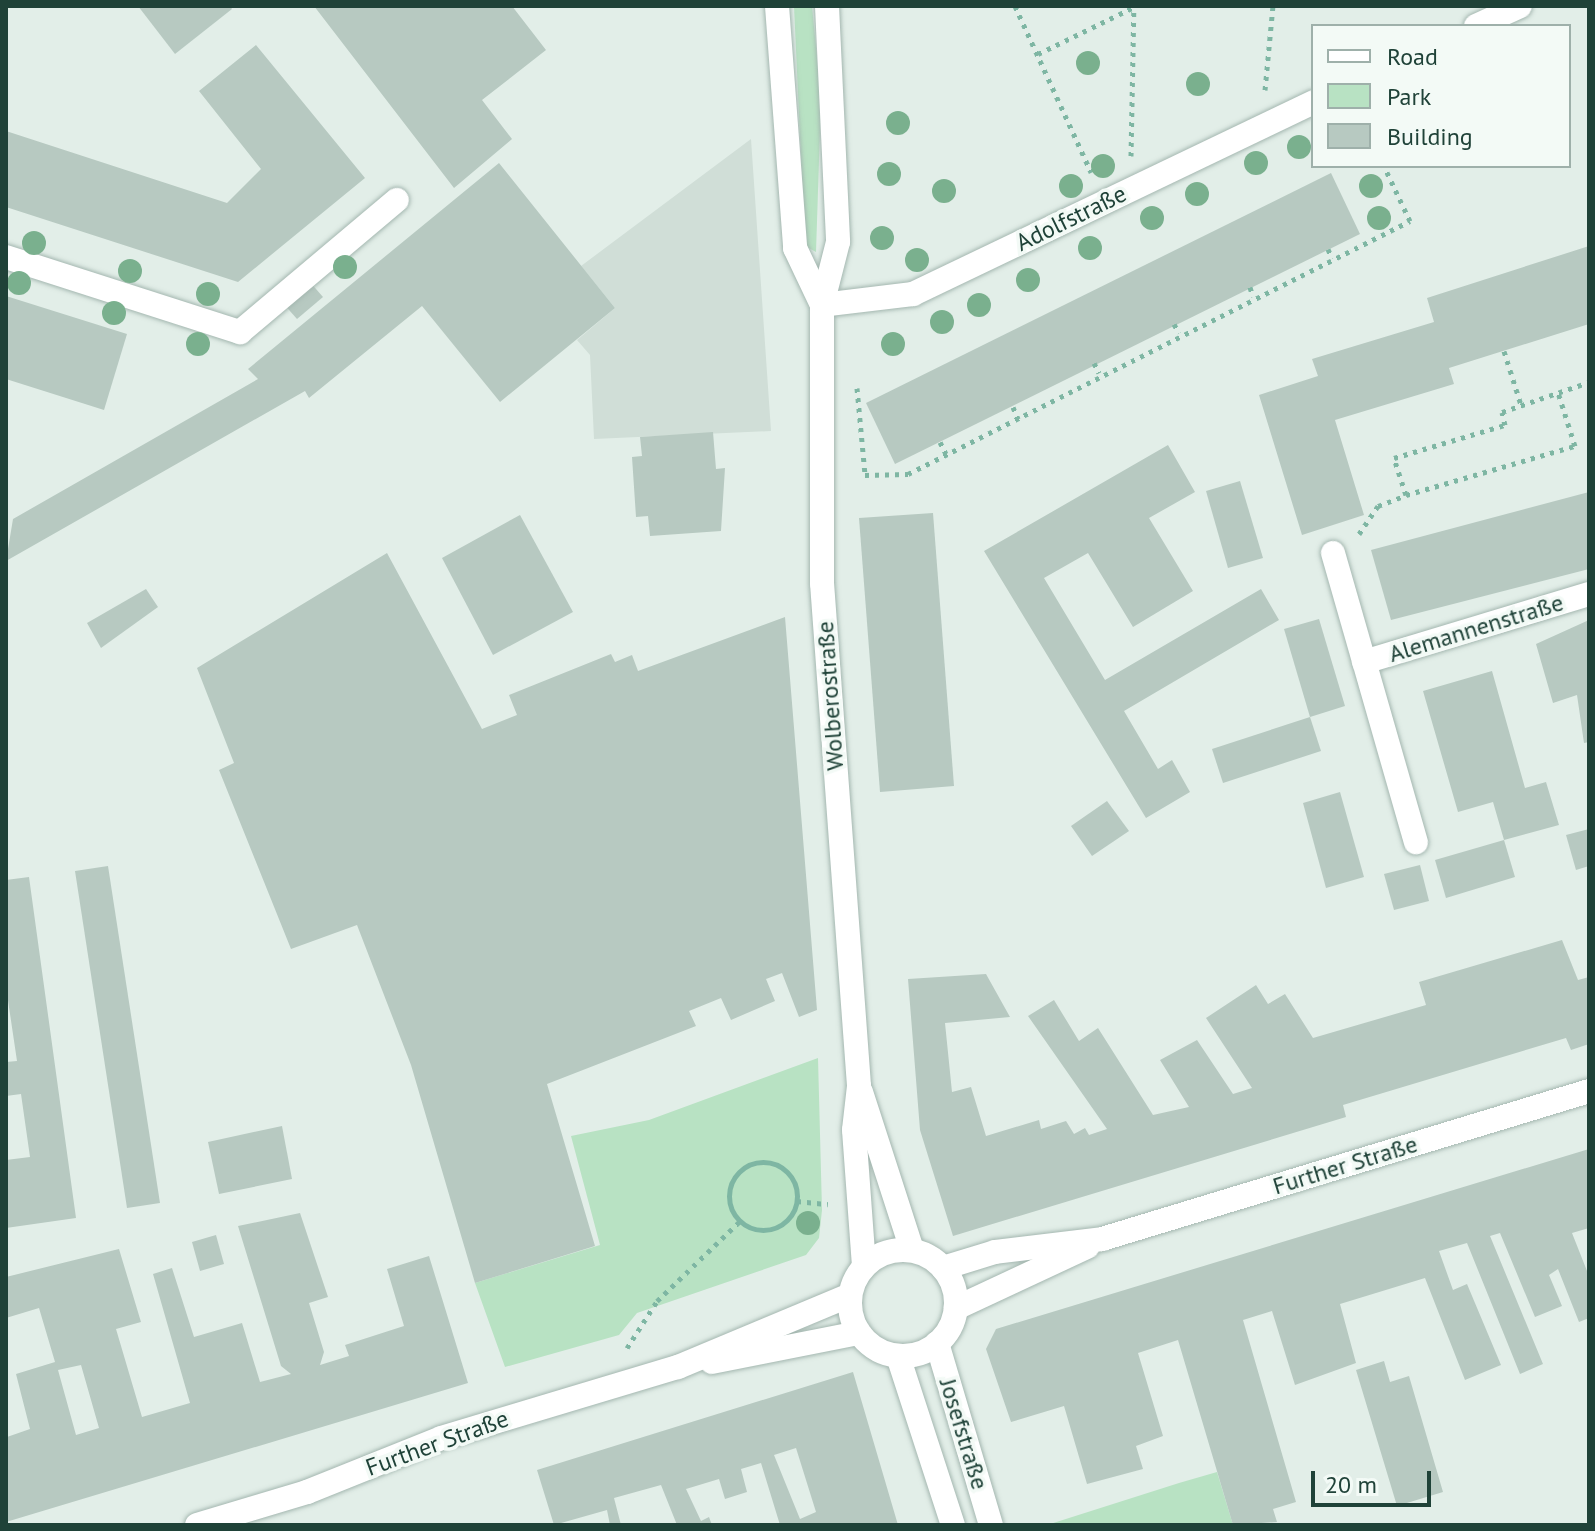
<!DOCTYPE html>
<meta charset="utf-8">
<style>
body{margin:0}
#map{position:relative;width:1595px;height:1531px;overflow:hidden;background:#e2eee8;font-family:"PT Sans",sans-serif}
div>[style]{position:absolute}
.built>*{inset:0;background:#d0ded7}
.green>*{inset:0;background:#b8e2c3}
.building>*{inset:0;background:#b7c9c1}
.path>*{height:5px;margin-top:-2.5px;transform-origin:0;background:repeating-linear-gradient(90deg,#7eb6a3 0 4px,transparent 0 10px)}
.path>.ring{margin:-2.5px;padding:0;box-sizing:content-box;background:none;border:5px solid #7eb6a3;border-radius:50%}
.roads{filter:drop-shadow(0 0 2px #a4b7b0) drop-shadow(0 0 2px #a4b7b0)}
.street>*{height:24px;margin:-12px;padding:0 12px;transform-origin:12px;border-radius:12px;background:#fff}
.secondary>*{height:24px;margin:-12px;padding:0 12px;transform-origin:12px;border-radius:12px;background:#fff}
.secondary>.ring{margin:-12px;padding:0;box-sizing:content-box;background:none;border:24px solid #fff;border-radius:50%}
.trees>*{width:24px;height:24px;margin:-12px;border-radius:50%;background:#7ab08e}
span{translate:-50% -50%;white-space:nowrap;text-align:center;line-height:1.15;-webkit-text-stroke:7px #f3faf6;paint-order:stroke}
.street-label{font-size:24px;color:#1f4238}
.frame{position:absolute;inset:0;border:8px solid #1f4238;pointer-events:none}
.legend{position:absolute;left:1311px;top:24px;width:260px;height:144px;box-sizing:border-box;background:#f3faf6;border:2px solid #9eb0aa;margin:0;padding:10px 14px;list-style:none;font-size:24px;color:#1f4238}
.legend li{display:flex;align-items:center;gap:16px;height:40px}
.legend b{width:40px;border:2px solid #9eb0aa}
.scale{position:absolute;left:1311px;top:1471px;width:120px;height:36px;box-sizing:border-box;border:4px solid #1f4238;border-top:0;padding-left:10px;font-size:24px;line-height:28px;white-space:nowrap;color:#1f4238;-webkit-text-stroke:6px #f3faf6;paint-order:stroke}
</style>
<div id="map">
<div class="built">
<div style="clip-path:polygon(751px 139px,771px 431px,594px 439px,590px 355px,577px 340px,615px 308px,581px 266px)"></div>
</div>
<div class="green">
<div style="clip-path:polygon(794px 6px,812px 6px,821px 99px,816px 252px,805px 246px)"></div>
<div style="clip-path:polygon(818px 1058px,822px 1210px,819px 1238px,806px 1255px,637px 1313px,619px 1335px,505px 1367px,475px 1283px,600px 1245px,571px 1136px,649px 1120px)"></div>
<div style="clip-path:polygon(1217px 1472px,1233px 1525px,1047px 1525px,1179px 1483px)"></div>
</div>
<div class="building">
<div style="clip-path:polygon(138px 6px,230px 6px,232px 9px,175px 54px)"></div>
<div style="clip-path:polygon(314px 6px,512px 6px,546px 50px,482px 100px,512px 139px,454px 188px)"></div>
<div style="clip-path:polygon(256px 45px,365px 178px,238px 282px,6px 207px,6px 131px,227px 203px,261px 169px,199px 91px)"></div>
<div style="clip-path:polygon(499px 163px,615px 308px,500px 402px,422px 306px,309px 398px,305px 391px,6px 561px,13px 519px,258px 379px,248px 369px)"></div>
<div style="clip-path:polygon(1331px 173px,1360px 234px,895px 464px,866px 403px)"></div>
<div style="clip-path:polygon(1589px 246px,1589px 324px,1449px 368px,1454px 384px,1335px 420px,1364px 515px,1302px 535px,1259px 395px,1318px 376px,1312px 359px,1434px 322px,1427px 298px)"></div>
<div style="clip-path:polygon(309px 281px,323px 297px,297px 319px,282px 302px)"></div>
<div style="clip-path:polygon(6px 296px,127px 334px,104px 410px,6px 379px)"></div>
<div style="clip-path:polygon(713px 432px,716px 469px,725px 468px,721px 531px,650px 536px,648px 516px,636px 517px,632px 457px,642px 456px,640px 437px)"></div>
<div style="clip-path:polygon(1168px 445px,1195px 492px,1149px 518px,1193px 591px,1133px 627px,1088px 553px,1044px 578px,1105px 680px,1261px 589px,1279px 620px,1124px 711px,1158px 769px,1172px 760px,1190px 792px,1146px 818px,984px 551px)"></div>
<div style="clip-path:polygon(1240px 481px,1263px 558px,1228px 568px,1206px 491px)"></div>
<div style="clip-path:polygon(1589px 492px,1589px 569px,1391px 620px,1371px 550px)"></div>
<div style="clip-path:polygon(933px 513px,954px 786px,880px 792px,859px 518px)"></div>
<div style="clip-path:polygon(520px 515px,573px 612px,493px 655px,442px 558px)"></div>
<div style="clip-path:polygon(387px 553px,482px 729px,517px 715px,509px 695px,611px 654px,615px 662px,632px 655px,638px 671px,785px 617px,817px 1010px,799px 1017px,782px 973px,766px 979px,775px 1001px,731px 1020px,721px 998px,689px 1011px,696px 1026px,547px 1084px,595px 1246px,475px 1283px,411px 1065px,357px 925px,291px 949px,219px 770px,234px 763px,197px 668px)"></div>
<div style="clip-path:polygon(146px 589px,158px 607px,101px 648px,87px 623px)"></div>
<div style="clip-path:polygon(1319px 619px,1345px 706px,1310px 717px,1284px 629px)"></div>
<div style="clip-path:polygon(1589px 620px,1589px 742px,1584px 743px,1577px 695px,1553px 703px,1536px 644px)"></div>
<div style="clip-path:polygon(1492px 671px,1525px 788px,1546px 782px,1559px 825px,1504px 840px,1493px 802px,1458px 812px,1423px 691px)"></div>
<div style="clip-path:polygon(1310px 717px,1321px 751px,1223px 783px,1212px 749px)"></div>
<div style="clip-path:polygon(1340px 792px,1364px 877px,1326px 888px,1303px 803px)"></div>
<div style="clip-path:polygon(1107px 801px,1129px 831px,1092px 856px,1071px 826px)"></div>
<div style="clip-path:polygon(1589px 829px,1589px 866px,1576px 870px,1566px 835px)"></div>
<div style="clip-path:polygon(1504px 840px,1515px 877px,1446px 898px,1435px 860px)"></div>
<div style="clip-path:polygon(1420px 865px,1429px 901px,1394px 910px,1384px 874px)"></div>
<div style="clip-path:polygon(108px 866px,160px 1203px,127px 1208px,75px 871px)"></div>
<div style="clip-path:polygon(29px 877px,76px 1218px,6px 1228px,6px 1160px,30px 1157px,21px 1094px,6px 1096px,6px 1062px,17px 1061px,6px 987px,6px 880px)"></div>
<div style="clip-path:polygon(1562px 940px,1578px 980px,1589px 977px,1589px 1044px,1571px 1050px,1566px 1038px,1343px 1105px,1346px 1117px,953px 1236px,920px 1130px,908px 979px,986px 974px,1010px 1017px,945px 1023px,952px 1092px,971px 1087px,986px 1136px,1039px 1120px,1041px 1129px,1066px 1121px,1074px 1134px,1085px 1128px,1089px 1135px,1107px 1129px,1028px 1016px,1054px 1000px,1079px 1041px,1098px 1028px,1153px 1115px,1189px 1107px,1160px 1060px,1197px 1040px,1233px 1094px,1252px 1088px,1206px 1018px,1256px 985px,1268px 1004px,1285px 994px,1313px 1038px,1426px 1005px,1419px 982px)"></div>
<div style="clip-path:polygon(282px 1126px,292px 1179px,219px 1194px,208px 1142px)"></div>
<div style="clip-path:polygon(1589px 1149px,1589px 1228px,1572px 1233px,1589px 1276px,1589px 1318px,1579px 1322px,1558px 1269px,1549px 1275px,1562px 1306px,1535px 1317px,1500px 1233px,1490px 1236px,1543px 1364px,1520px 1374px,1467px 1243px,1439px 1251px,1453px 1290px,1467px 1284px,1501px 1365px,1465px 1380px,1425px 1278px,1340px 1304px,1356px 1363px,1295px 1385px,1272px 1311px,1243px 1320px,1296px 1502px,1273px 1509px,1277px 1522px,1233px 1525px,1178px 1340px,1138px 1353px,1163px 1436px,1136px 1446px,1143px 1469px,1087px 1484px,1064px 1406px,1011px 1422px,986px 1349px,996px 1329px)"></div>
<div style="clip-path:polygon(evenodd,300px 1213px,328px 1297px,309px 1303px,324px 1352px,320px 1365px,349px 1356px,345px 1345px,404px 1326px,387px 1269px,429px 1256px,468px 1383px,6px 1522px,7px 1437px,30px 1429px,16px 1374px,55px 1362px,39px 1308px,6px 1318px,6px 1277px,119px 1249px,141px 1322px,116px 1329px,142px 1417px,190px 1403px,153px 1274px,172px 1268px,194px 1337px,242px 1323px,260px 1382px,291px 1374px,281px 1366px,238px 1226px,300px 1213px,81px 1365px,99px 1428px,76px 1435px,58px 1370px,81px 1365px)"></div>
<div style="clip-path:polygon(216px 1235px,224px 1264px,200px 1271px,192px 1242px)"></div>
<div style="clip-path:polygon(1384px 1361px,1390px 1382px,1409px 1376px,1443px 1492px,1397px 1506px,1356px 1370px)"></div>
<div style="clip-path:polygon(evenodd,853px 1372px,898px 1525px,780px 1525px,761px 1463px,741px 1469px,747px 1492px,725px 1499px,719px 1479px,686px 1489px,701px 1521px,709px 1517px,712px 1525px,677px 1525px,661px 1485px,614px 1498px,621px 1525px,610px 1525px,607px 1510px,554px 1525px,537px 1470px,853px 1372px,796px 1448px,816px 1512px,800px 1519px,774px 1455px,796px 1448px)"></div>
</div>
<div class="path">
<div style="left:1015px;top:6px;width:183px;rotate:65.4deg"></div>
<div style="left:1038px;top:54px;width:107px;rotate:-26.1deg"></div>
<div style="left:1265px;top:90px;width:84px;rotate:-84.6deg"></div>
<div style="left:1131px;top:156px;width:150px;rotate:-88.9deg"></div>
<div style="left:1328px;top:249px;width:10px;rotate:66deg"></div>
<div style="left:1250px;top:287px;width:10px;rotate:73deg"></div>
<div style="left:1174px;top:324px;width:10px;rotate:61deg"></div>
<div style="left:1504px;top:351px;width:57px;rotate:72.5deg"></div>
<div style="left:1094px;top:363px;width:11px;rotate:63deg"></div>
<div style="left:857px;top:388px;width:87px;rotate:84.7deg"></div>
<div style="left:865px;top:475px;width:43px;rotate:-1.3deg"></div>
<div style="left:908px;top:474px;width:562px;rotate:-26.75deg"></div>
<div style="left:1410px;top:221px;width:61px;rotate:-115.3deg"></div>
<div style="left:1013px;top:407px;width:13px;rotate:67deg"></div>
<div style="left:940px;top:442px;width:13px;rotate:63deg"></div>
<div style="left:1406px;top:495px;width:176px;rotate:-16.2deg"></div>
<div style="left:1575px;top:446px;width:57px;rotate:-107.5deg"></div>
<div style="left:1359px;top:534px;width:34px;rotate:-56deg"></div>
<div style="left:1378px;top:506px;width:30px;rotate:-21deg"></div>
<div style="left:1406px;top:495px;width:39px;rotate:-108deg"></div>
<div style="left:1394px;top:458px;width:116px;rotate:-16.6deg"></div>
<div style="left:1505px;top:425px;width:13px;rotate:-103deg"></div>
<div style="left:1502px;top:412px;width:92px;rotate:-19deg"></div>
<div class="ring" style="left:729px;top:1162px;width:63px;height:63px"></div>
<div style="left:797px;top:1201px;width:31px;rotate:6deg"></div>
<div style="left:627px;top:1348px;width:56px;rotate:-57.4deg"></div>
<div style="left:657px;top:1301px;width:115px;rotate:-43.9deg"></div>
</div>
<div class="roads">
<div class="street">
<div style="left:1476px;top:26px;width:48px;rotate:-24.4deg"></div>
<div style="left:6px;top:257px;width:246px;rotate:17.8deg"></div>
<div style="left:240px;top:332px;width:205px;rotate:-40.1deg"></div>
<div style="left:822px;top:305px;width:92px;rotate:-6.9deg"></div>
<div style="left:913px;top:294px;width:444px;rotate:-25.6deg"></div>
<div style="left:1333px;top:553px;width:301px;rotate:74deg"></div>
<div style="left:1364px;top:662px;width:235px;rotate:-16.8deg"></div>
</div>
<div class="secondary">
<div style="left:777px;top:6px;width:243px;rotate:85.7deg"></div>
<div style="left:795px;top:248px;width:63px;rotate:64.7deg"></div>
<div style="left:827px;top:6px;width:236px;rotate:87.3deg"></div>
<div style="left:838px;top:242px;width:65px;rotate:104.3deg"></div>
<div style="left:822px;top:305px;width:278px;rotate:90deg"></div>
<div style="left:822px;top:583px;width:504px;rotate:85.79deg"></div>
<div style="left:859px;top:1086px;width:44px;rotate:96.5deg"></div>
<div style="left:854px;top:1130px;width:137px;rotate:85.8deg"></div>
<div style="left:861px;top:1092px;width:166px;rotate:72.1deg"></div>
<div class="ring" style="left:850px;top:1250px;width:82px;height:82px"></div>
<div style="left:943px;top:1268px;width:54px;rotate:-17.1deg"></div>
<div style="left:995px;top:1252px;width:108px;rotate:-6.9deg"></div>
<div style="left:1102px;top:1239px;width:509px;rotate:-16.9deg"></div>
<div style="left:956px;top:1308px;width:145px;rotate:-25deg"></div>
<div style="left:937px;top:1343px;width:190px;rotate:73.5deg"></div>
<div style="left:898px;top:1356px;width:178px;rotate:72deg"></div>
<div style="left:712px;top:1362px;width:150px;rotate:-11.2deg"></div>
<div style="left:197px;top:1525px;width:115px;rotate:-16.7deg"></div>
<div style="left:307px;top:1492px;width:144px;rotate:-21.9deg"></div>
<div style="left:441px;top:1438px;width:247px;rotate:-16.7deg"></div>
<div style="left:678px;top:1367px;width:186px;rotate:-22.7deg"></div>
</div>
</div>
<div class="trees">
<div style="left:1088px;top:63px"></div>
<div style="left:1198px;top:84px"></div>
<div style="left:898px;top:123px"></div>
<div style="left:1299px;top:147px"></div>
<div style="left:1256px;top:163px"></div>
<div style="left:1103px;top:166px"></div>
<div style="left:889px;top:174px"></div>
<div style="left:1071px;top:186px"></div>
<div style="left:1371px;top:186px"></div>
<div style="left:944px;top:191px"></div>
<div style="left:1197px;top:194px"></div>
<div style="left:1152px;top:218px"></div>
<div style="left:1379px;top:218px"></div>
<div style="left:882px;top:238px"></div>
<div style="left:34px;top:243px"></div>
<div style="left:1090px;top:248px"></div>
<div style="left:917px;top:260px"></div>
<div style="left:345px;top:267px"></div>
<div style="left:130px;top:271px"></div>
<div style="left:1028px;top:280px"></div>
<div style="left:19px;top:283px"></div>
<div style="left:208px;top:294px"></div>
<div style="left:979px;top:305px"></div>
<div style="left:114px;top:313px"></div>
<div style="left:942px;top:322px"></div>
<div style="left:198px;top:344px"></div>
<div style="left:893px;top:344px"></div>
<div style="left:808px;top:1223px"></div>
</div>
<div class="street-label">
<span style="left:1071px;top:218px;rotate:-26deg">Adolfstraße</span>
<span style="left:1476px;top:628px;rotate:-17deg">Alemannenstraße</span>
<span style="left:830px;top:696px;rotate:-94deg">Wolberostraße</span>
<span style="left:1345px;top:1165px;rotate:-17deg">Further Straße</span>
<span style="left:964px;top:1434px;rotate:73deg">Josefstraße</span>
<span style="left:437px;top:1443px;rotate:-20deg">Further Straße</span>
</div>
<div class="frame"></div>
<ul class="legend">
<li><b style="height:10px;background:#fff"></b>Road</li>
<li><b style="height:22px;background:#b8e2c3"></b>Park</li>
<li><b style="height:22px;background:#b7c9c1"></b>Building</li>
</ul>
<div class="scale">20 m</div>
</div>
